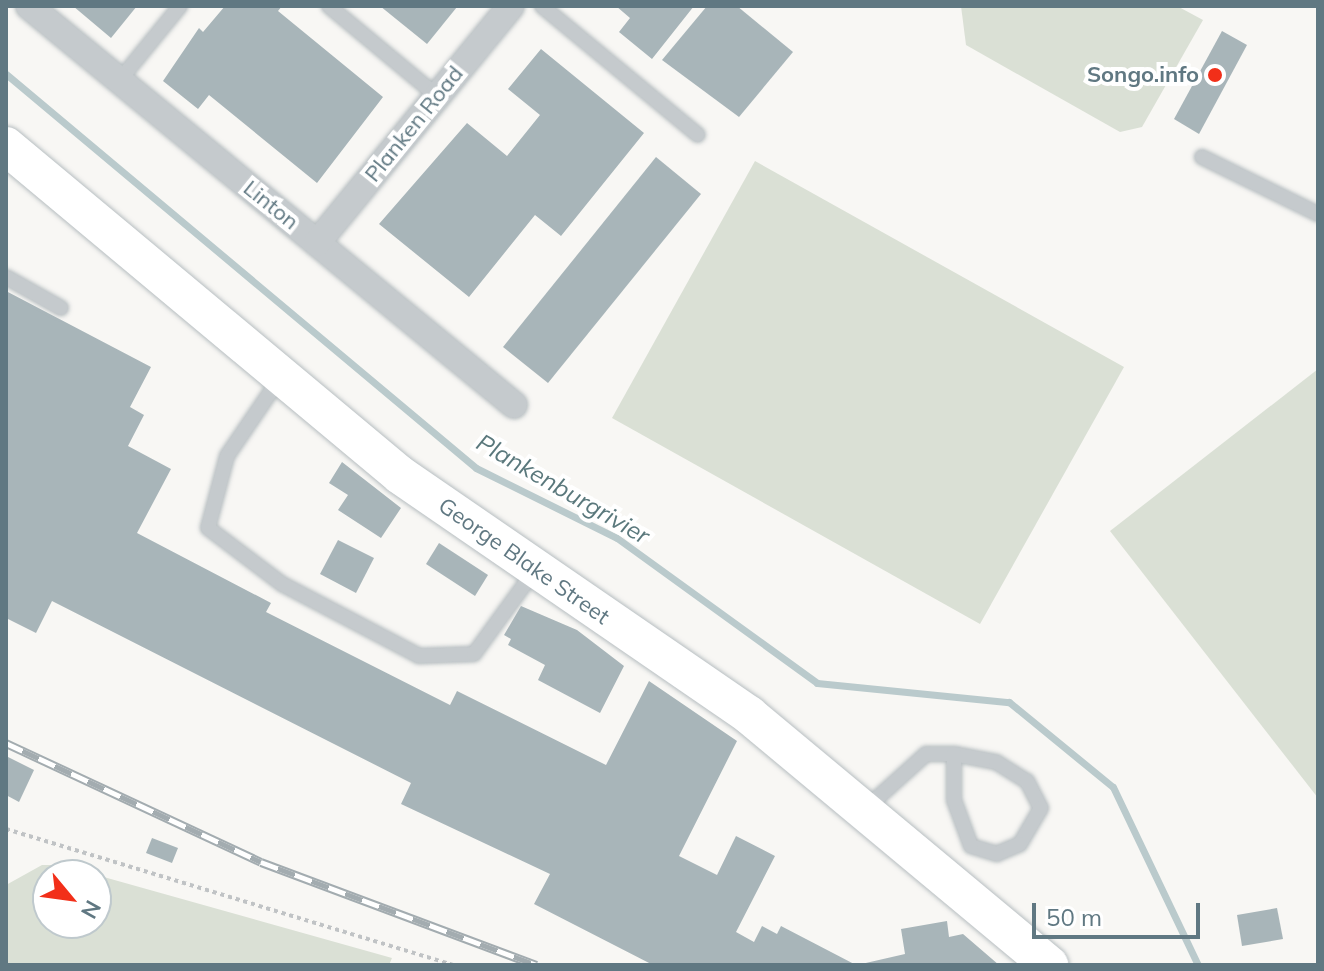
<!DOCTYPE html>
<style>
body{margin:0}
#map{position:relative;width:1324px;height:971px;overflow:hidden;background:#f8f7f4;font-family:Mulish,sans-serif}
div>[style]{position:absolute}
.green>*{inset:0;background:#dae0d5}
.stream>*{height:7px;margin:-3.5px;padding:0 3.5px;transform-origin:3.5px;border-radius:3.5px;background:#bacacc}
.building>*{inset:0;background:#a8b5b9}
.path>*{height:4px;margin-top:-2px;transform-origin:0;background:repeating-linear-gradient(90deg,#c0c3c5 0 4px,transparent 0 8px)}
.roads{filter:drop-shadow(0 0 2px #b7bec1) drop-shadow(0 0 2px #b7bec1)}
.lane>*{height:14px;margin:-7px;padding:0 7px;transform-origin:7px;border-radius:7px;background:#c5cacd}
.street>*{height:26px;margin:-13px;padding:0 13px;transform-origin:13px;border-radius:13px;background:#c5cacd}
.secondary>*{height:38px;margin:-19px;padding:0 19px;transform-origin:19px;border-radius:19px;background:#fff}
.rail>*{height:9px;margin-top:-4.5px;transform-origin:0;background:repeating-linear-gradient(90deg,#fff 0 18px,#a3acb0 0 36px);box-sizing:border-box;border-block:2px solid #a3acb0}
.dots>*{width:22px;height:22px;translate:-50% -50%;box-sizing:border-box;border:4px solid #fff;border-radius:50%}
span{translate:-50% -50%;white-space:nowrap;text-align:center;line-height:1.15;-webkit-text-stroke:8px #fff;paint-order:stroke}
.poi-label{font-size:22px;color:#607882;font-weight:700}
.right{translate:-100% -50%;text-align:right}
.street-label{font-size:22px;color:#607882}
.water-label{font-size:24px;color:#5a787c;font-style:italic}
.frame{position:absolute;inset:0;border:8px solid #607882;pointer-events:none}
.north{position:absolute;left:32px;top:859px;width:80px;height:80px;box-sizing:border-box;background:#fff;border:2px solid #bfc9cd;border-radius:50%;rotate:119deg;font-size:22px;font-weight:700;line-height:32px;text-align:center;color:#607882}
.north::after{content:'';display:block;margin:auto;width:28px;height:36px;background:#f22f19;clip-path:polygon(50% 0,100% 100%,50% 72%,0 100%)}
.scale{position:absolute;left:1032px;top:903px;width:168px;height:36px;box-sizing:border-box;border:4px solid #607882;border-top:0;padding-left:10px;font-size:24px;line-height:28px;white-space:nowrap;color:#607882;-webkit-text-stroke:6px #fff;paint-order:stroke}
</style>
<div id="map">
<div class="green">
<div style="clip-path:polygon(961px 6px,1177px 6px,1203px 20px,1142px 127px,1120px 132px,966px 45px)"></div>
<div style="clip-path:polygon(755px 161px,1124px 367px,980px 624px,612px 418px)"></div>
<div style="clip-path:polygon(1318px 369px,1318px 798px,1110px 531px)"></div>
<div style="clip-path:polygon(evenodd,42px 865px,61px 865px,392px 958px,389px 965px,6px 965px,6px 885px,42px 865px,96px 875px,96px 923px,48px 923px,48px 875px,96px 875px)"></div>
</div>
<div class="stream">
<div style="left:6px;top:74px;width:613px;rotate:39.97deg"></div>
<div style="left:476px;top:468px;width:157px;rotate:26.4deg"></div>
<div style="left:617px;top:538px;width:247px;rotate:35.9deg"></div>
<div style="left:817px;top:683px;width:193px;rotate:5.7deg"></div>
<div style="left:1009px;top:702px;width:134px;rotate:39.3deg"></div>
<div style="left:1113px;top:787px;width:197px;rotate:64.5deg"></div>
</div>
<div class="building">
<div style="clip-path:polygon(73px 6px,137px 6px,111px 38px)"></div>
<div style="clip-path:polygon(225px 6px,282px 6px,278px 11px,383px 97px,317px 183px,209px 95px,198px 109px,163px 81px,199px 28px,203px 32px)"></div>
<div style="clip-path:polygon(380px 6px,455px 6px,457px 7px,427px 44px)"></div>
<div style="clip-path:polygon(616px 6px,694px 6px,652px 59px,619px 32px,630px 18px)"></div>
<div style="clip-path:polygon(707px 6px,737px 6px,793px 52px,739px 117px,662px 60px)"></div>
<div style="clip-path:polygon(1222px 31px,1247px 45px,1199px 134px,1174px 119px)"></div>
<div style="clip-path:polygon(541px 49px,644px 133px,561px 236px,535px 215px,469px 297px,379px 224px,467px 123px,507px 156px,540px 115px,508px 89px)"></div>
<div style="clip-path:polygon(656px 157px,701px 194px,548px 383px,503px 347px)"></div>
<div style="clip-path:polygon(6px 291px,151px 367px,130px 407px,144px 415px,128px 446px,171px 469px,137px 533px,271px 603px,266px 612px,450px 705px,457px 691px,606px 765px,649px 681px,737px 741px,679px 856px,717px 875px,736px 836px,775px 856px,736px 932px,754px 942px,762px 926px,777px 934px,781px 926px,856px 965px,653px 965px,534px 904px,550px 874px,401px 804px,411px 783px,52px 601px,36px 633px,6px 618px)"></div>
<div style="clip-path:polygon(342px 462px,401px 508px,381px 538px,338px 510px,348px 495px,329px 483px)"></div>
<div style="clip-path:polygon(338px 540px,374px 558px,356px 593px,320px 574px)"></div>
<div style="clip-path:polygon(439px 543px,488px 575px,475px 596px,426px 564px)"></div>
<div style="clip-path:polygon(521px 606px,577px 630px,624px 666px,600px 713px,538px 680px,545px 665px,508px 645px,511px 639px,504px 635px)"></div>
<div style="clip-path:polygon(6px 756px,34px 770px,19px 802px,6px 795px)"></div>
<div style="clip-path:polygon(152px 838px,178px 848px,172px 863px,146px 853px)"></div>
<div style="clip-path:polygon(1277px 908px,1283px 939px,1242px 946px,1237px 915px)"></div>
<div style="clip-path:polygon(947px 921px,949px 937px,963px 934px,999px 965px,857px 965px,905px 954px,901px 929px)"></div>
</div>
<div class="path">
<div style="left:6px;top:829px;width:468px;rotate:16.9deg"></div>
</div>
<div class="roads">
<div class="lane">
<div style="left:329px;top:6px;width:141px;rotate:39.8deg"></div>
<div style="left:542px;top:6px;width:202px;rotate:39.6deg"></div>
<div style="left:119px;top:81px;width:97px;rotate:-50.9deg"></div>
<div style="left:1202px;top:157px;width:129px;rotate:26.2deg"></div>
<div style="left:6px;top:277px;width:63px;rotate:29.4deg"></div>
<div style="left:280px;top:378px;width:94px;rotate:124.2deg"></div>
<div style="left:227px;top:456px;width:74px;rotate:104.8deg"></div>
<div style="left:208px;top:528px;width:93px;rotate:37.1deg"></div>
<div style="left:282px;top:584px;width:155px;rotate:27.7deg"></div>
<div style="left:419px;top:656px;width:55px;rotate:-2.1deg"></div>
<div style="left:474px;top:654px;width:104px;rotate:-54deg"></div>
<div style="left:864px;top:810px;width:84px;rotate:-42.1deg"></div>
<div style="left:926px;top:754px;width:28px"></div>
<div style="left:954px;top:754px;width:43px;rotate:10.8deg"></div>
<div style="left:996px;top:762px;width:36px;rotate:32deg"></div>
<div style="left:1027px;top:781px;width:30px;rotate:63deg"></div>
<div style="left:1041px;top:808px;width:42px;rotate:120.3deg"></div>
<div style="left:1020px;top:844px;width:25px;rotate:157deg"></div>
<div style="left:997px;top:854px;width:27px;rotate:-163deg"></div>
<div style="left:971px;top:846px;width:49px;rotate:-110.3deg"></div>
<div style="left:954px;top:800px;width:46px;rotate:-90deg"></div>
</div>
<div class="street">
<div style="left:29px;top:6px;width:628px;rotate:39.44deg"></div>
<div style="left:317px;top:243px;width:306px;rotate:-50.7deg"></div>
</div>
<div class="secondary">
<div style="left:6px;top:146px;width:513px;rotate:39.86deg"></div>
<div style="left:400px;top:475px;width:424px;rotate:34.5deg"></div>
<div style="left:749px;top:715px;width:391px;rotate:39.8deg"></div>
</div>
</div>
<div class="rail">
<div style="left:6px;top:743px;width:281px;rotate:25deg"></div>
<div style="left:261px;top:862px;width:294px;rotate:20.5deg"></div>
</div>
<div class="dots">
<div style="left:1215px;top:75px;background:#f22f19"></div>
</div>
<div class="poi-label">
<span class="right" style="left:1199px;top:75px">Songo.info</span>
</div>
<div class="street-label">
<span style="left:414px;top:124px;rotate:-51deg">Planken Road</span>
<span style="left:271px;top:205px;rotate:39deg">Linton</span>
<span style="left:524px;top:561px;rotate:35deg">George Blake Street</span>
</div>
<div class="water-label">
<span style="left:563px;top:489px;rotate:30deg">Plankenburgrivier</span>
</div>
<div class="frame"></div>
<div class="north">N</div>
<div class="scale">50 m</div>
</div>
